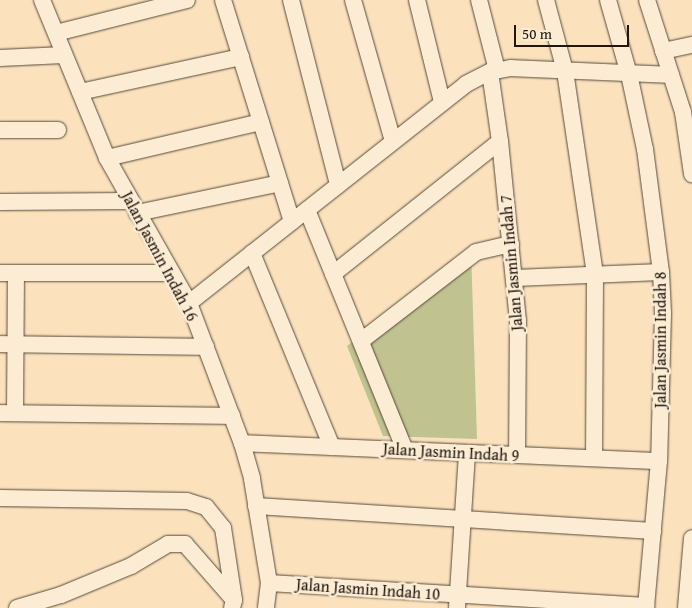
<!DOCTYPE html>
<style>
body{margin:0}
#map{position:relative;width:692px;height:608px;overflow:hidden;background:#fbe2bd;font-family:"Gentium Book Plus",serif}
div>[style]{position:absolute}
.green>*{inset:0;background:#c0c390}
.roads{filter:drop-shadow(0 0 1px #57493a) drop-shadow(0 0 1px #57493a)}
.minor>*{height:16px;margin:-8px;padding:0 8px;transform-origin:8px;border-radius:8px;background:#fcecd4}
span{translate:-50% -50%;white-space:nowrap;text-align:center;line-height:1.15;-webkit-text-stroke:5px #fcecd4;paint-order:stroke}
.street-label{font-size:16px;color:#20160e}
.scale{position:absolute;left:514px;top:25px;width:115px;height:22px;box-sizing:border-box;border:2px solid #20160e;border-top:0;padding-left:6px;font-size:15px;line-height:18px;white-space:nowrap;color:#20160e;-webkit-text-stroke:4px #fcecd4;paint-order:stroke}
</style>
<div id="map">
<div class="green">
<div style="clip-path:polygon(471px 249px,477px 439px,383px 436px,347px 346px)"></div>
</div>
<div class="roads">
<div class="minor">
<div style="left:42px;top:0;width:171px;rotate:67.6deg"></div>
<div style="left:107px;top:158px;width:167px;rotate:60.5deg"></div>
<div style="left:189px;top:303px;width:150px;rotate:69.3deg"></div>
<div style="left:242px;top:443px;width:37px;rotate:74deg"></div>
<div style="left:252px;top:479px;width:105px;rotate:80.7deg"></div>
<div style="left:269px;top:583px;width:25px;rotate:97deg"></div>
<div style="left:223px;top:0;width:232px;rotate:72.7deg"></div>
<div style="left:291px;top:0;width:191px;rotate:75.7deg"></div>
<div style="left:353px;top:0;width:147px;rotate:74.2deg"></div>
<div style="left:417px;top:0;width:105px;rotate:76.2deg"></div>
<div style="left:479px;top:0;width:72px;rotate:75.6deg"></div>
<div style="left:546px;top:0;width:73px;rotate:75deg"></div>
<div style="left:565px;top:71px;width:206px;rotate:81.6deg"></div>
<div style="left:595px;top:275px;width:183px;rotate:90.3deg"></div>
<div style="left:608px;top:0;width:77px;rotate:74.2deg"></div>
<div style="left:629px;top:74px;width:77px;rotate:78deg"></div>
<div style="left:645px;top:149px;width:124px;rotate:82.6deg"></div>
<div style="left:661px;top:272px;width:41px;rotate:87.2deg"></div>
<div style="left:663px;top:313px;width:148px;rotate:91.5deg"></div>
<div style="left:659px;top:461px;width:148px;rotate:95.1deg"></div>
<div style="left:647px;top:0;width:118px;rotate:72.2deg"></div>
<div style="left:683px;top:112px;width:63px;rotate:81.7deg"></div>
<div style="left:56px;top:33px;width:135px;rotate:-14.1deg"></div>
<div style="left:663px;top:51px;width:30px;rotate:-12deg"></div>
<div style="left:0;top:58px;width:64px;rotate:-2.7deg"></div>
<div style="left:490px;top:72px;width:70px;rotate:81.8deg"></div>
<div style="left:500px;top:141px;width:180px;rotate:84.3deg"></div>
<div style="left:518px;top:320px;width:135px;rotate:90.4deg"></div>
<div style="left:80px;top:92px;width:165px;rotate:-12.3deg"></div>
<div style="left:0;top:130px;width:58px"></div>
<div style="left:107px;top:158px;width:158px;rotate:-13.2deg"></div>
<div style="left:0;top:202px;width:130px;rotate:-0.4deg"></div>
<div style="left:307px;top:210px;width:259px;rotate:67.8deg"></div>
<div style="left:137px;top:213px;width:146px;rotate:-11.8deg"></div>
<div style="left:252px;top:253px;width:210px;rotate:67.6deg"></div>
<div style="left:0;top:273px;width:171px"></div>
<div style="left:333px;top:274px;width:213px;rotate:-38.5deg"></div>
<div style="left:515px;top:278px;width:146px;rotate:-2.4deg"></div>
<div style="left:189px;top:303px;width:353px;rotate:-38.3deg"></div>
<div style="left:466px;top:84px;width:27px;rotate:-27deg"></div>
<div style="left:490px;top:72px;width:21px;rotate:-11deg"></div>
<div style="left:511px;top:68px;width:160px;rotate:2.5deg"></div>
<div style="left:361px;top:341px;width:145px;rotate:-37.7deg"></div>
<div style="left:476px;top:252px;width:36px;rotate:-13deg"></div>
<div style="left:0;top:344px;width:206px;rotate:0.8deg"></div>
<div style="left:0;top:413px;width:232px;rotate:0.7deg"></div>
<div style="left:15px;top:413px;width:140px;rotate:-89.6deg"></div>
<div style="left:242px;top:443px;width:417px;rotate:2.5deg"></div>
<div style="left:0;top:498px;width:187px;rotate:0.9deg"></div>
<div style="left:187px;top:501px;width:20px;rotate:18deg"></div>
<div style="left:206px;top:507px;width:27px;rotate:51deg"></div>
<div style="left:223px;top:528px;width:73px;rotate:81.3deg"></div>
<div style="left:234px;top:600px;width:8px;rotate:104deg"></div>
<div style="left:256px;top:506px;width:398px;rotate:3.6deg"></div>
<div style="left:269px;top:583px;width:378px;rotate:3.5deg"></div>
<div style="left:17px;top:608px;width:46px;rotate:-16.5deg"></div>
<div style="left:61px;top:595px;width:76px;rotate:-22.5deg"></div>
<div style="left:131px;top:566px;width:43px;rotate:-30.7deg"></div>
<div style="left:168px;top:544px;width:17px"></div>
<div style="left:185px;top:544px;width:74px;rotate:48.8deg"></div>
<div style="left:457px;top:608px;width:155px;rotate:-86.3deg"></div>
<div style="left:686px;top:608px;width:70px;rotate:-85.1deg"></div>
</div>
</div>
<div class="street-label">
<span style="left:160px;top:256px;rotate:62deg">Jalan Jasmin Indah 16</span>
<span style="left:511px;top:263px;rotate:-95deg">Jalan Jasmin Indah 7</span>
<span style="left:660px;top:340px;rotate:-90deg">Jalan Jasmin Indah 8</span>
<span style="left:451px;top:452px;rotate:3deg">Jalan Jasmin Indah 9</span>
<span style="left:368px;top:589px;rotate:4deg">Jalan Jasmin Indah 10</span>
</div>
<div class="scale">50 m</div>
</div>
